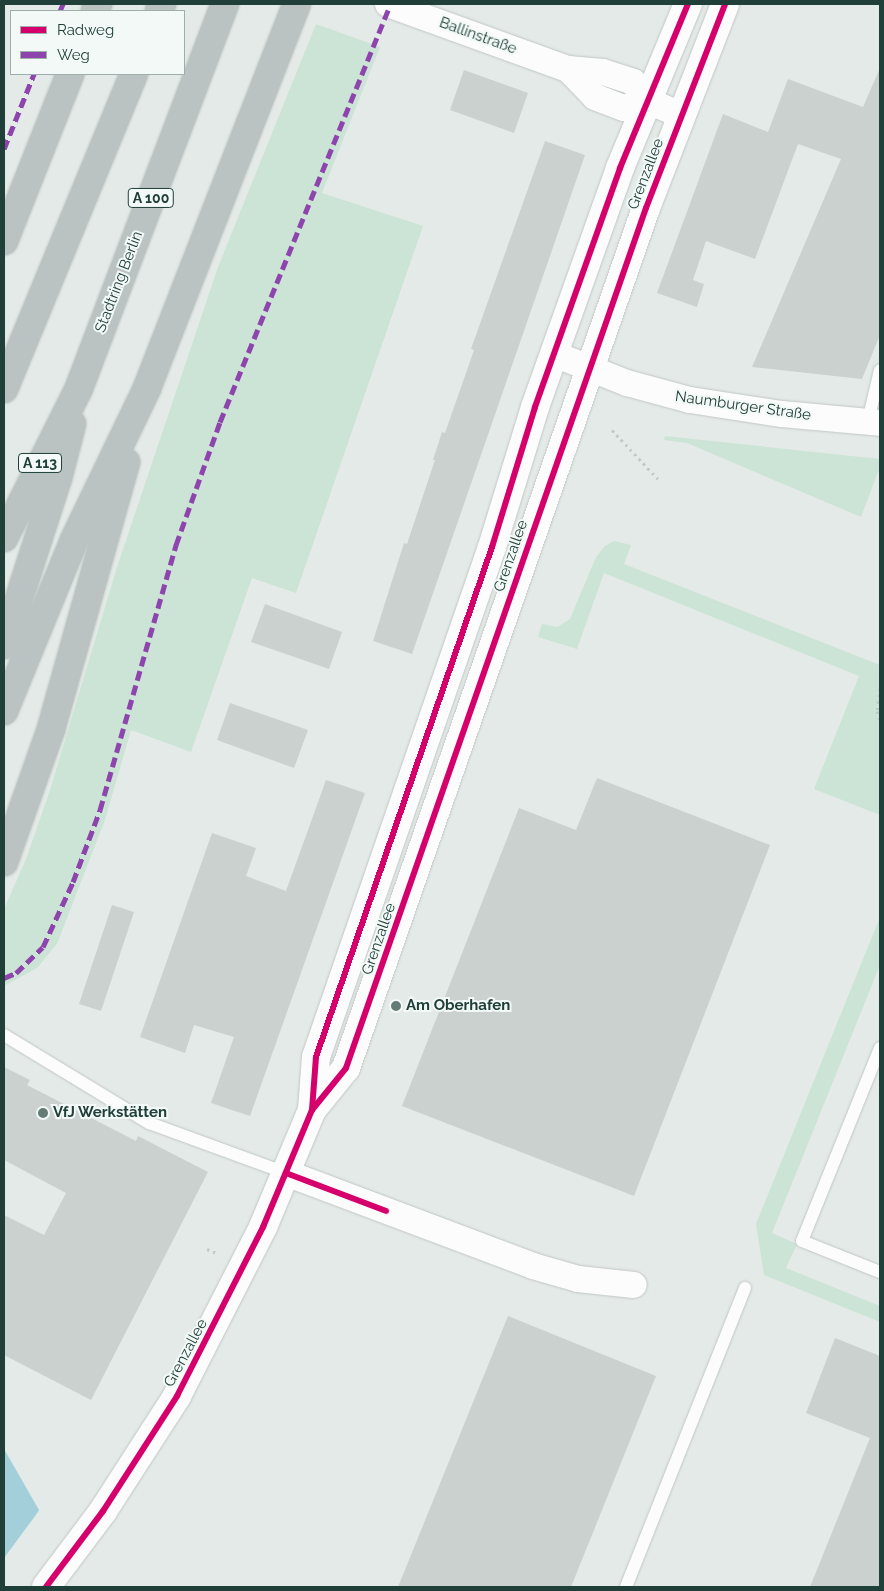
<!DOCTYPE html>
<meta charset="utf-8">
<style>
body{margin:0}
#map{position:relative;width:884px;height:1591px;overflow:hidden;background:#e4eae7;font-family:Raleway,sans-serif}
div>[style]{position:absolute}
.green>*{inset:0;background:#cce4d5}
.water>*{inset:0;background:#a2cfda}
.pier>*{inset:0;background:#e4eae7}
.building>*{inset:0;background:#cbd1cf}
.path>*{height:3px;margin-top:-1.5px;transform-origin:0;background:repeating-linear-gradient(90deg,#c0cac8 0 2.5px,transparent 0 6.5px)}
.roads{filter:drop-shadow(0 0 1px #c1c7c4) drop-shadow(0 0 1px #c1c7c4)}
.lane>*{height:12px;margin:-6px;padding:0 6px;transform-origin:6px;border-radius:6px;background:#fbfcfb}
.street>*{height:26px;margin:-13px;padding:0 13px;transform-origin:13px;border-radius:13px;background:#fbfcfb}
.secondary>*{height:28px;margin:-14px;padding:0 14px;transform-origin:14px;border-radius:14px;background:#fbfcfb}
.highway>*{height:28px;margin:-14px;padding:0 14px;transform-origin:14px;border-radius:14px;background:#bac3c2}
.quiet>*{height:5px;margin-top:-2.5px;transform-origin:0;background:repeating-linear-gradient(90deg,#8e44ad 0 10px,transparent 0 15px)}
.cycleway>*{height:6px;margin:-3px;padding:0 3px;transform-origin:3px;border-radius:3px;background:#d6006c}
.dots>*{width:14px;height:14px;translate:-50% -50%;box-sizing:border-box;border:2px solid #f2f9f6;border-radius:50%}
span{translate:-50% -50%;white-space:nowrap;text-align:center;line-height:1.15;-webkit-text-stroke:4px #f2f9f6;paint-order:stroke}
.shield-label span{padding:1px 4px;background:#f2f9f6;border:1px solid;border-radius:4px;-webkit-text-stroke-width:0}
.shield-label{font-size:14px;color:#203f39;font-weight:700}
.street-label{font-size:15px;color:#203f39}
.poi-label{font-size:15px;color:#203f39;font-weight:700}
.left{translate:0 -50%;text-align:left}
.frame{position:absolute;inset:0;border:5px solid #203f39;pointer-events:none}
.legend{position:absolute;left:10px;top:10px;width:175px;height:65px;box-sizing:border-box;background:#f2f9f6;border:1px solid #9eafaa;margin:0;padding:6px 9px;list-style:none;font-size:15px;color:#203f39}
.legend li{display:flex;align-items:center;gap:10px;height:25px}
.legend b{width:25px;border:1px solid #9eafaa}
</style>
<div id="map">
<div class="green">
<div style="clip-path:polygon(316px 24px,380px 47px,322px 193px,423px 226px,296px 593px,252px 578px,191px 752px,131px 730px,105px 820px,57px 944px,37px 968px,4px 986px,4px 909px,26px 859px,50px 790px,117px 567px,218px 267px)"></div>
<div style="clip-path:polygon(665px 436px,880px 459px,880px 472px,878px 472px,861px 517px,687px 443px,664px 440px)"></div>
<div style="clip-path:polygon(614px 541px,631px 545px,624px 564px,880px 665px,880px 815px,814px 789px,859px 676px,604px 573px,577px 649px,538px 637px,542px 624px,557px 627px,570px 619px,596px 557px,605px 546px)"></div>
<div style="clip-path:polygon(880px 917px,880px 965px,772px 1233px,797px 1244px,786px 1268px,880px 1306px,880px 1322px,764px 1275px,756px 1224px)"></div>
</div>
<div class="water">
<div style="clip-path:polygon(4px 1449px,39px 1510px,4px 1587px)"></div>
</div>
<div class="pier">
<div style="clip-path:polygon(41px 1508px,97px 1586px,98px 1587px,4px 1587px,4px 1558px)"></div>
</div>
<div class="building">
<div style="clip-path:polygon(880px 68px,880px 335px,862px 379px,752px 367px,841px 159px,798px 144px,755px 259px,706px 241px,693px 280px,704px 284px,697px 307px,657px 293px,723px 114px,768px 132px,788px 79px,863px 107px)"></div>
<div style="clip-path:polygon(464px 70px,528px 93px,514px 133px,450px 110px)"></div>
<div style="clip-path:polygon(545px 141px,585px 155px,412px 654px,373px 641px,404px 543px,407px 544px,435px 460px,433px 460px,442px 432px,445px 433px,474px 350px,471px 349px)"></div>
<div style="clip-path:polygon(265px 604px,342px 632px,329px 669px,251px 642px)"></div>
<div style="clip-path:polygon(230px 703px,308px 730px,294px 768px,217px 740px)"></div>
<div style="clip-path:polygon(597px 778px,770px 845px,634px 1196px,402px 1106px,519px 808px,576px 830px)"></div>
<div style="clip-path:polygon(326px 780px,365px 793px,250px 1116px,211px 1103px,234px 1037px,194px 1025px,185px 1053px,140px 1037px,212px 833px,256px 848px,246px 876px,286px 891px)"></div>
<div style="clip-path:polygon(112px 905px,134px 912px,101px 1011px,79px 1004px)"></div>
<div style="clip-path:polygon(4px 1067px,30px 1080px,27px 1085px,136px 1141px,138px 1136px,208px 1172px,91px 1400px,4px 1355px,4px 1215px,44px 1235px,66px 1193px,4px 1160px)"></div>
<div style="clip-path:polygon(508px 1316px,656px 1376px,571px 1587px,398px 1587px)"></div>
<div style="clip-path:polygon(835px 1338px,880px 1356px,880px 1587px,810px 1587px,870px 1438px,806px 1413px)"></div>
</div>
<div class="path">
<div style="left:612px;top:430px;width:67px;rotate:46.8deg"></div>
<div style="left:880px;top:688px;width:23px;rotate:97deg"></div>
<div style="left:877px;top:711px;width:9px;rotate:72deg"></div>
<div style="left:207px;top:1249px;width:11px;rotate:22deg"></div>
</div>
<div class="roads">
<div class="lane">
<div style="left:868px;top:421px;width:52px;rotate:-76.8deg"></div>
<div style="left:4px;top:1035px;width:170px;rotate:31.3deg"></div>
<div style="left:149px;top:1123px;width:146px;rotate:20.1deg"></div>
<div style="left:880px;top:1048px;width:208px;rotate:112deg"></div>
<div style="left:802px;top:1241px;width:84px;rotate:21.7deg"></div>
<div style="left:626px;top:1587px;width:322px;rotate:-68.3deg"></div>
</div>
<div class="street">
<div style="left:388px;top:4px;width:191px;rotate:19.9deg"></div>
<div style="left:568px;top:69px;width:35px;rotate:5deg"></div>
<div style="left:603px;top:72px;width:32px;rotate:18deg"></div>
<div style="left:633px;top:82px;width:24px;rotate:52deg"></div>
<div style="left:648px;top:101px;width:36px;rotate:23deg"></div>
<div style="left:568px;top:69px;width:39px;rotate:46deg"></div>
<div style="left:595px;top:97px;width:31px;rotate:21deg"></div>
<div style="left:624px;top:108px;width:25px;rotate:-16deg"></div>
<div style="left:554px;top:354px;width:79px;rotate:21.7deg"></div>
<div style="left:627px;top:383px;width:65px;rotate:15.1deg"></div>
<div style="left:690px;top:400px;width:93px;rotate:8.7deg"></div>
<div style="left:782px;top:414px;width:98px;rotate:5.2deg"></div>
<div style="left:286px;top:1173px;width:264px;rotate:20.6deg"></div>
<div style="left:533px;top:1266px;width:47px;rotate:16.1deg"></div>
<div style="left:578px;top:1279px;width:56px;rotate:6.1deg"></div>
</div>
<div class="secondary">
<div style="left:312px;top:1110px;width:53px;rotate:-85.7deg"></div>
<div style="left:316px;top:1057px;width:540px;rotate:-70.96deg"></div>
<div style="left:492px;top:547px;width:146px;rotate:-72.9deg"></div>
<div style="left:535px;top:407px;width:254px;rotate:-70.4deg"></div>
<div style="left:620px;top:168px;width:178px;rotate:-67.5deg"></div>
<div style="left:46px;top:1587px;width:95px;rotate:-53.1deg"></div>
<div style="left:103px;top:1511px;width:137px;rotate:-57.2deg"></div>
<div style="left:177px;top:1396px;width:190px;rotate:-63deg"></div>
<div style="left:263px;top:1227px;width:127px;rotate:-67.3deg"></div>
<div style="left:312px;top:1110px;width:54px;rotate:-51deg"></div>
<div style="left:346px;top:1068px;width:911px;rotate:-70.77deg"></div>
<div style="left:646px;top:208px;width:219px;rotate:-68.8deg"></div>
</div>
<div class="highway">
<div style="left:95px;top:11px;width:8px;rotate:-67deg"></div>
<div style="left:159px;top:11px;width:8px;rotate:-67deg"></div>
<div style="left:4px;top:241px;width:180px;rotate:-68.4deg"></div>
<div style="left:4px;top:389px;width:341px;rotate:-67.6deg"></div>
<div style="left:4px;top:538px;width:168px;rotate:-63.4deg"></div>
<div style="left:79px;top:388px;width:411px;rotate:-69.2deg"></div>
<div style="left:4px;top:645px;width:176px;rotate:-72.1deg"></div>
<div style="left:58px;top:478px;width:56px;rotate:-75.5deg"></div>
<div style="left:4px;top:711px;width:185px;rotate:-67.7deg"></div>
<div style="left:74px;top:540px;width:169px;rotate:-64.3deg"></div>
<div style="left:147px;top:388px;width:412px;rotate:-68.7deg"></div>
<div style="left:4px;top:862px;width:141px;rotate:-70.5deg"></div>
<div style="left:51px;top:729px;width:277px;rotate:-74.3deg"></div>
</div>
</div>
<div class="quiet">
<div style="left:60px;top:11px;width:8px;rotate:-67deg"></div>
<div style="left:4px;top:149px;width:81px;rotate:-68.2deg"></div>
<div style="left:4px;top:978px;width:13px;rotate:-23deg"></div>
<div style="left:16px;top:973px;width:37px;rotate:-44deg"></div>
<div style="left:43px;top:947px;width:72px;rotate:-65.2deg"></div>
<div style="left:73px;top:882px;width:77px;rotate:-69.4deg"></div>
<div style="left:100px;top:810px;width:276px;rotate:-74deg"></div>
<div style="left:176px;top:545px;width:131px;rotate:-70.3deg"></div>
<div style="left:220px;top:422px;width:450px;rotate:-67.8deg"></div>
</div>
<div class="cycleway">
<div style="left:312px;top:1110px;width:53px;rotate:-85.7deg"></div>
<div style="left:316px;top:1057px;width:540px;rotate:-70.96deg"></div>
<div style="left:492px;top:547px;width:146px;rotate:-72.9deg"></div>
<div style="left:535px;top:407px;width:254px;rotate:-70.4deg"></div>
<div style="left:620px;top:168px;width:178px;rotate:-67.5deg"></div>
<div style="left:286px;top:1173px;width:107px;rotate:20.8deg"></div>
<div style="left:46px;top:1587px;width:95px;rotate:-53.1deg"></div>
<div style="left:103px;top:1511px;width:137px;rotate:-57.2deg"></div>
<div style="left:177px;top:1396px;width:190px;rotate:-63deg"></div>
<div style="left:263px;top:1227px;width:127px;rotate:-67.3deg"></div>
<div style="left:312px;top:1110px;width:54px;rotate:-51deg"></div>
<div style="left:346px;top:1068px;width:911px;rotate:-70.77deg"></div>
<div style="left:646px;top:208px;width:219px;rotate:-68.8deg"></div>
</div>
<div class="dots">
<div style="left:396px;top:1006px;background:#657b76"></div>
<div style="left:43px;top:1113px;background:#657b76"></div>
</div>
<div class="shield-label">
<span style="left:151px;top:198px">A 100</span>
<span style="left:40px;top:463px">A 113</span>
</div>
<div class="street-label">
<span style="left:478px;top:36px;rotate:20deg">Ballinstraße</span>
<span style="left:646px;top:174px;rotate:-69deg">Grenzallee</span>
<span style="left:119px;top:282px;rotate:-69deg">Stadtring Berlin</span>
<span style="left:743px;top:406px;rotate:8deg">Naumburger Straße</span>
<span style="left:511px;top:556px;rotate:-71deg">Grenzallee</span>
<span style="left:379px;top:939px;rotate:-71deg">Grenzallee</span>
<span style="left:186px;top:1353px;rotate:-62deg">Grenzallee</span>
</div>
<div class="poi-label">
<span class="left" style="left:406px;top:1006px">Am Oberhafen</span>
<span class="left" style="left:53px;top:1113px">VfJ Werkstätten</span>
</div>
<div class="frame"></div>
<ul class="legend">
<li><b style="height:6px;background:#d6006c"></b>Radweg</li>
<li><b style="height:6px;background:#8e44ad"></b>Weg</li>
</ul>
</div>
